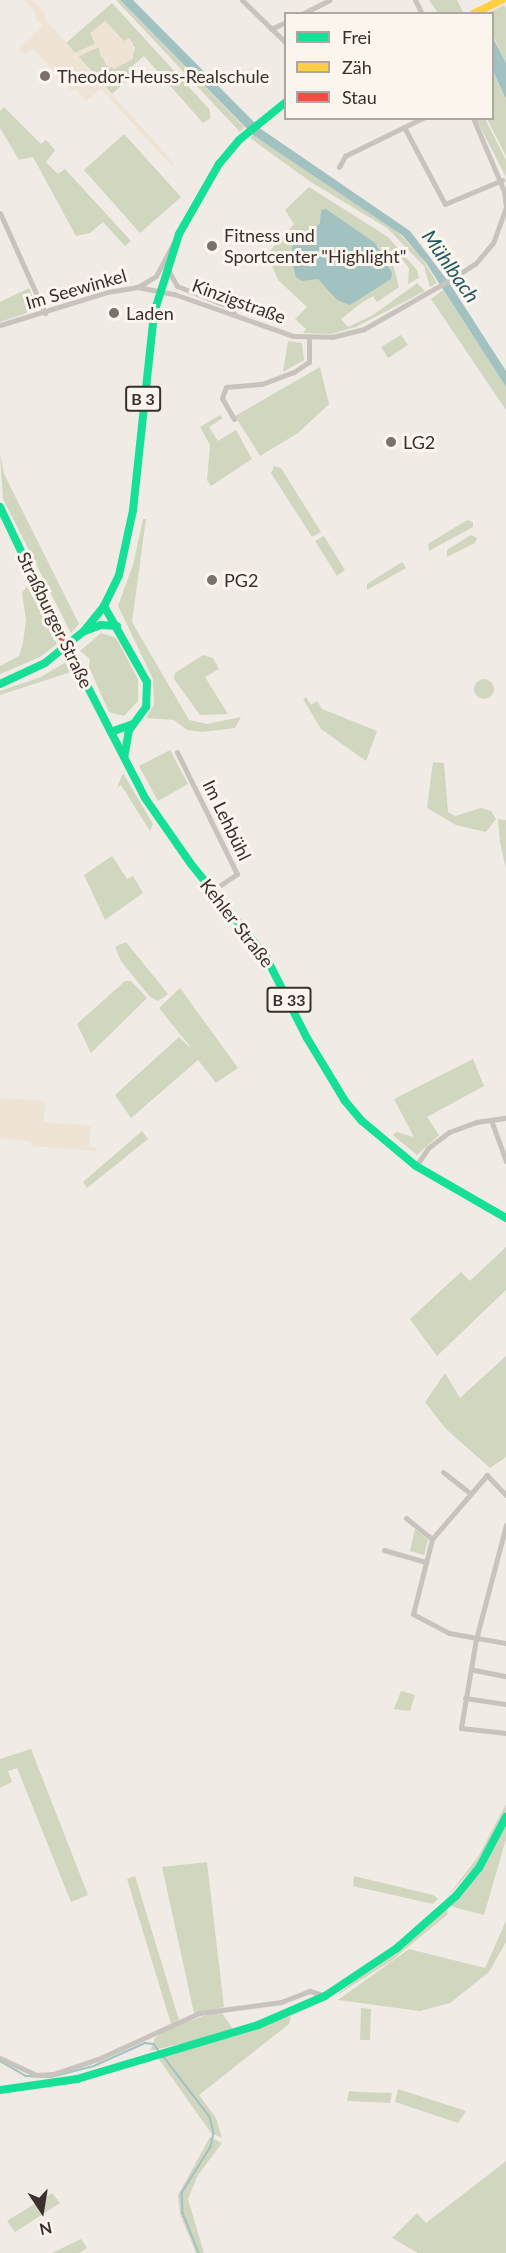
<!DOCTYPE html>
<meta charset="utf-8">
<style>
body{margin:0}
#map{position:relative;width:506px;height:2253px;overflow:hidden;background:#f0ebe5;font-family:Lato,sans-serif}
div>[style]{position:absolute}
.green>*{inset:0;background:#d1d6bf}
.round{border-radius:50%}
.plaza>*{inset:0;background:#eee3d5}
.water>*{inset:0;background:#a1c2c1}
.stream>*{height:1.5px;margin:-0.75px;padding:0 0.75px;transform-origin:0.75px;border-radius:0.75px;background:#a1c2c1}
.street>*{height:5px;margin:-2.5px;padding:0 2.5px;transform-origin:2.5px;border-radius:2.5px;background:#c9c3be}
.fast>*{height:8px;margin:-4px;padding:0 4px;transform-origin:4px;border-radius:4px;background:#16e098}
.slow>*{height:8px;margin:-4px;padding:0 4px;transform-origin:4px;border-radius:4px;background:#ffcf43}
.jam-bridge>*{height:8px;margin:-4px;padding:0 4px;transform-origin:4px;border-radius:4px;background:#f24e42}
.dots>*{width:16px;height:16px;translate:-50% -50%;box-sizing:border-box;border:3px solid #fbf5ee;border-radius:50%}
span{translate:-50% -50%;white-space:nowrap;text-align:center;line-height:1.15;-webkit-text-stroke:6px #fbf5ee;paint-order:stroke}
.shield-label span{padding:2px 4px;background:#fbf5ee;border:2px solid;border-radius:4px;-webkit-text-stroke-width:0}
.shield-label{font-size:16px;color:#3b302b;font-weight:700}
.poi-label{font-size:18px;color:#3b302b}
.left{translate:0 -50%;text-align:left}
.street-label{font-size:18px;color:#3b302b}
.water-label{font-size:20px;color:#1f5a5e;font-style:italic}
.legend{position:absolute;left:284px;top:12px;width:210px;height:108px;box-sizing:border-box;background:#fbf5ee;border:2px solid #aea6a0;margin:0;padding:8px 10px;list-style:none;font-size:18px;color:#3b302b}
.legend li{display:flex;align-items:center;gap:12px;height:30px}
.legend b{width:30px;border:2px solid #aea6a0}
.north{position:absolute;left:12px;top:2181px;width:60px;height:60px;-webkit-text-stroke:4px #fbf5ee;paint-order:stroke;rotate:168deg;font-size:16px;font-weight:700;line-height:24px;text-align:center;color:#3b302b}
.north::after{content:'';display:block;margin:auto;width:21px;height:27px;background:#3b302b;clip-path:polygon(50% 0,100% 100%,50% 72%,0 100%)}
</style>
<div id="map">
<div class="green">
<div style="clip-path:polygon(116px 0,120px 0,244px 127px,240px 132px)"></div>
<div style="clip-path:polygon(429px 0,457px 0,463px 12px,438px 13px)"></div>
<div style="clip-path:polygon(112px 3px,209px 109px,211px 118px,203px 123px,144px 56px,128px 70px,132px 76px,112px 94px,78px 56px,99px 47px,101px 57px,132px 58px,135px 47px,124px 42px,105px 21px,95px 44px,75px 53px,66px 43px)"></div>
<div style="clip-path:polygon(504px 5px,506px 8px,506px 63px,493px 36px,492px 14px,486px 14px)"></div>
<div style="clip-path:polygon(493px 71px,506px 99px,506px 156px,487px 119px,492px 118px)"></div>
<div style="clip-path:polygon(4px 107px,41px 144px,46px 140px,55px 150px,46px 162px,58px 174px,65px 169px,131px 241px,125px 246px,103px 222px,90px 233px,76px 236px,33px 157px,19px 160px,0 128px,0 111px)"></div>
<div style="clip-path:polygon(476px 119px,485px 119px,506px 160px,506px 177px)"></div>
<div style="clip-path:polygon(124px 134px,181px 197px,140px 233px,84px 170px)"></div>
<div style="clip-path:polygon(253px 135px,393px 227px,421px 257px,437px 283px,430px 287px,424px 266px,387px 228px,311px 182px,250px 138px)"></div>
<div style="clip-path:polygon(309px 187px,388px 237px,417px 270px,419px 278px,408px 284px,409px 268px,400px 257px,393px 264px,399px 287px,377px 302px,373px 296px,360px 304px,341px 319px,348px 327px,373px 315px,417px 283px,425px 291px,356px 327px,331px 334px,303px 333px,306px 329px,295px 319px,307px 307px,278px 280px,267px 254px,294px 224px,285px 210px)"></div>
<div style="clip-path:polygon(29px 288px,36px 306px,33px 311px,0 322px,0 302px)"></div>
<div style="clip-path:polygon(443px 290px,506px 387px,506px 410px,431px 299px)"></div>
<div style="clip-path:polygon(401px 335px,408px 345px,388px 358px,381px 347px)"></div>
<div style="clip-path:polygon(288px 341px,302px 343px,304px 360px,283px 372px)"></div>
<div style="clip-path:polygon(320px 367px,329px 404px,298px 433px,260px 456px,235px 416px)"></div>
<div style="clip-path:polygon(220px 415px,223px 418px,209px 427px,218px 441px,236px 430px,252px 459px,211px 486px,207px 480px,210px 445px,200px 427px)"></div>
<div style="clip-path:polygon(0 453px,4px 474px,79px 624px,71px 633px,3px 499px)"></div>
<div style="clip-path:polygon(274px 466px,281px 468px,321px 532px,312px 537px,271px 473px)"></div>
<div style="clip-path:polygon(143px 519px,146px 519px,132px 622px,189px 720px,207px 724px,241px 717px,235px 728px,202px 732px,187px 730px,174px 720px,146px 718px,154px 705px,153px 679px,118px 606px,133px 565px)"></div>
<div style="clip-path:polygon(467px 520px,473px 522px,473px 527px,429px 551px,428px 544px)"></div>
<div style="clip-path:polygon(471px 535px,477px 538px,475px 543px,447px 557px,447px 550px)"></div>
<div style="clip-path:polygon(324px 536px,345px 570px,337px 576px,315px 541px)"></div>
<div style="clip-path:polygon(402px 562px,406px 568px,367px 590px,367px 584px)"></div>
<div style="clip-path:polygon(27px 586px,57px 644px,40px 657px,0 674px,0 666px,19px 656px,23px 643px,26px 620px,22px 593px)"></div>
<div style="clip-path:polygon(101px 633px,116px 638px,138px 679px,138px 701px,124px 716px,109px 712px,89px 667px,90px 659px,80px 651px)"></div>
<div style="clip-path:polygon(203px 655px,213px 658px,219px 669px,205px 677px,228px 714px,200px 715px,174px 679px,175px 673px)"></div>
<div style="clip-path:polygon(66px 662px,71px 672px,0 695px,0 691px,41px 677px)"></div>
<div class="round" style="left:474px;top:679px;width:20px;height:20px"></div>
<div style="clip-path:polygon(306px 697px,311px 705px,317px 701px,322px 709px,377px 731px,366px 761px,321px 729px,303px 699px)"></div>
<div style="clip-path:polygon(170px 750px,188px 784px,158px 801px,139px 766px)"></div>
<div style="clip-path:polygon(433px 762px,444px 763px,448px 812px,455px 816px,481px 808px,491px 811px,496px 819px,486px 832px,456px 825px,427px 808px)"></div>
<div style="clip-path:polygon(123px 773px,153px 824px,150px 831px,121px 785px,117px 788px)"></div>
<div style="clip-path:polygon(498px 819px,506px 820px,506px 869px,500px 842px)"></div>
<div style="clip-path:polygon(112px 856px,127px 879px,133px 876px,143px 893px,105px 920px,84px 875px)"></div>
<div style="clip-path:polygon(126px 942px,168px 994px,158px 1001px,150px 997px,121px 961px,115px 947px)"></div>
<div style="clip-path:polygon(125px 981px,131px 981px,147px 998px,91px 1053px,77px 1024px)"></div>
<div style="clip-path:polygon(180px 988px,238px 1068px,216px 1083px,198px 1060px,131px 1118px,115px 1095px,179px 1037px,193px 1050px,159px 1008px)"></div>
<div style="clip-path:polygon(473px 1059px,484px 1086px,427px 1117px,439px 1135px,417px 1155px,393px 1135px,396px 1132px,414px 1137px,394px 1099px)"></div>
<div style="clip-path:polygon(142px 1131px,148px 1139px,87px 1188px,83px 1182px)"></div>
<div style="clip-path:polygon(506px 1247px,506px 1290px,437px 1356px,410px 1319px,461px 1272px,470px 1281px)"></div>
<div style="clip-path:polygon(506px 1356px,506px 1457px,490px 1468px,445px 1428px,425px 1402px,445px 1373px,460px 1398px)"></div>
<div style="clip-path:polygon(415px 1529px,428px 1540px,424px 1555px,410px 1551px)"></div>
<div style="clip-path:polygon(401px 1691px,415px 1695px,410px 1711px,394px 1709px)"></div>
<div style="clip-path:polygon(31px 1749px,88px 1895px,71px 1902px,17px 1768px,8px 1771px,12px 1782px,0 1788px,0 1759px)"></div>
<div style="clip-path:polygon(506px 1804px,506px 1811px,477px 1864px,447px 1897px,478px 1857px)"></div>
<div style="clip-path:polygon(506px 1823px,506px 1839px,484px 1915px,453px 1907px,451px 1903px,485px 1864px)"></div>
<div style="clip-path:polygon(207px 1862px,224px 2007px,194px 2013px,162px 1867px)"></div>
<div style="clip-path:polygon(135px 1876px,179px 2020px,171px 2024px,127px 1879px)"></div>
<div style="clip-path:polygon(354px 1876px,433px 1895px,438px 1899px,433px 1904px,353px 1886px)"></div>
<div style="clip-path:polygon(446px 1908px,448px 1914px,391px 1961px,334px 1997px)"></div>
<div style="clip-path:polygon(506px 1921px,506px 1942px,489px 1972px,450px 2003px,420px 2011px,338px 2000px,409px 1949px,485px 1968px)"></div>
<div style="clip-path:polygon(361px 2008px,371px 2009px,370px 2040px,360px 2040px)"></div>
<div style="clip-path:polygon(220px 2010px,234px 2031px,150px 2051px,155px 2038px,164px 2030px)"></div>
<div style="clip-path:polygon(291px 2016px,289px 2024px,199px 2095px,216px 2118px,222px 2138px,211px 2133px,158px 2058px)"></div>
<div style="clip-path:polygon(398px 2089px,466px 2111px,458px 2123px,395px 2102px)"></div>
<div style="clip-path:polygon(349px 2091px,358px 2092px,392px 2093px,390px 2103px,347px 2101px)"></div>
<div style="clip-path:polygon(210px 2137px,222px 2143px,198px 2175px,188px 2199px,204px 2253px,196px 2253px,180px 2214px,178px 2195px)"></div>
<div style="clip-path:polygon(506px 2161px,506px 2253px,418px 2253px,392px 2238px,417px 2213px,426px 2223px)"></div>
<div style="clip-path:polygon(52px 2193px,60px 2203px,15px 2232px,7px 2221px)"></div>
<div style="clip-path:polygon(81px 2239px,87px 2248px,79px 2253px,52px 2253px)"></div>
</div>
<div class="plaza">
<div style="clip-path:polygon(25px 0,32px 0,44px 12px,45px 19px,75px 53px,95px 44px,90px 33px,105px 21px,124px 41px,129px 38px,133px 43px,133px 59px,114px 69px,106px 65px,98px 47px,78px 57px,174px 163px,172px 166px,101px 89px,86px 101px,75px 88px,72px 91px,33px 48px,25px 54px,19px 48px,43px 25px,36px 20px,35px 12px)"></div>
<div style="clip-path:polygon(0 1098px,45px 1101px,44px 1122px,91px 1126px,89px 1146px,96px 1147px,96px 1151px,31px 1146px,31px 1141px,0 1138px)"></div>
</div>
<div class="water">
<div style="clip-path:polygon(120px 0,133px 0,261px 129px,410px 231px,450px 284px,506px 371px,506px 387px,426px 263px,402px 235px,253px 135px)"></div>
<div style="clip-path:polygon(492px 36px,506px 63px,506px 99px,493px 71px)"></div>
<div style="clip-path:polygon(326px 209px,375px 243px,392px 273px,391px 279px,350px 305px,337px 300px,318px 279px,302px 281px,296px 277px,292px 262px,292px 247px,302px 234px,320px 224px,321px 210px)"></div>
</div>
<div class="stream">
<div style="left:164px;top:2057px;width:76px;rotate:52.5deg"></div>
<div style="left:210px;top:2117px;width:16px;rotate:76deg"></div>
<div style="left:214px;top:2133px;width:14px;rotate:102deg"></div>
<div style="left:211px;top:2147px;width:54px;rotate:122.2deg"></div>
<div style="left:182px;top:2193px;width:20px;rotate:87deg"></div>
<div style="left:183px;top:2213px;width:43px;rotate:68.2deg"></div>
<div style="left:0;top:2061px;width:30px;rotate:30deg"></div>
<div style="left:26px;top:2076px;width:25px;rotate:2deg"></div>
<div style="left:51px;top:2077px;width:44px;rotate:-14.3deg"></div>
<div style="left:94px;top:2066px;width:56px;rotate:-24.3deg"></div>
<div style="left:145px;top:2043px;width:9px;rotate:6deg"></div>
<div style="left:154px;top:2044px;width:9px;rotate:54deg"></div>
</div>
<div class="street">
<div style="left:242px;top:0;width:62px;rotate:44.3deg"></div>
<div style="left:415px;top:0;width:16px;rotate:63deg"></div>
<div style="left:302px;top:14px;width:31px;rotate:-27deg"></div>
<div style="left:271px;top:29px;width:17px;rotate:-25deg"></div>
<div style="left:404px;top:127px;width:87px;rotate:62deg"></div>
<div style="left:445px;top:204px;width:62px;rotate:-22.8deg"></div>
<div style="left:339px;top:167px;width:13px;rotate:-61deg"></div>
<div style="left:345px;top:156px;width:87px;rotate:-26deg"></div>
<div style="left:0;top:213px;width:110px;rotate:65.8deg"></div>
<div style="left:167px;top:268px;width:21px;rotate:61deg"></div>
<div style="left:177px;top:286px;width:57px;rotate:21.6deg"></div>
<div style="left:230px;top:307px;width:9px;rotate:58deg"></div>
<div style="left:138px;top:287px;width:21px;rotate:-31deg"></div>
<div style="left:156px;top:276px;width:38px;rotate:-62deg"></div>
<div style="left:0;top:325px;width:112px;rotate:-17.1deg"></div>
<div style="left:107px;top:292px;width:30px;rotate:-9deg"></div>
<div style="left:137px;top:287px;width:38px;rotate:11deg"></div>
<div style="left:174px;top:294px;width:126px;rotate:19.4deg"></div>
<div style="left:293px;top:336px;width:39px;rotate:1deg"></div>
<div style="left:332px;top:337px;width:33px;rotate:-14deg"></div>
<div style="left:364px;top:329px;width:103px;rotate:-29.8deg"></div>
<div style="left:453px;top:278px;width:27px;rotate:-33deg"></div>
<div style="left:476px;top:263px;width:26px;rotate:-50deg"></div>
<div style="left:493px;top:243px;width:38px;rotate:-70deg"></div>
<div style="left:506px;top:207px;width:16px;rotate:-97deg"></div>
<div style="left:504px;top:191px;width:79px;rotate:-113deg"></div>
<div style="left:234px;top:419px;width:24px;rotate:-120deg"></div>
<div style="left:222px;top:398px;width:12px;rotate:-70deg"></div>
<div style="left:226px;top:387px;width:36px;rotate:-5deg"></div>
<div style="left:262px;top:384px;width:34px;rotate:-21deg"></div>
<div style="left:294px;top:372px;width:18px;rotate:-34deg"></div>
<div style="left:309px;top:362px;width:25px;rotate:-90deg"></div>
<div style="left:177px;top:752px;width:136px;rotate:63.8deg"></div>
<div style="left:237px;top:874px;width:30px;rotate:146deg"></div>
<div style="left:491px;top:1120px;width:44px;rotate:69.9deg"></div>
<div style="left:416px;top:1166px;width:22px;rotate:-56deg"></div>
<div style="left:428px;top:1148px;width:26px;rotate:-37deg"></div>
<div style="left:449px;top:1132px;width:29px;rotate:-20deg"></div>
<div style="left:476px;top:1122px;width:30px;rotate:-8deg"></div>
<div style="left:443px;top:1472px;width:34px;rotate:38deg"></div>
<div style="left:506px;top:1495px;width:28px;rotate:-134deg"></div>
<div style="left:487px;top:1475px;width:84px;rotate:130.7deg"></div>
<div style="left:432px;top:1539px;width:77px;rotate:104.2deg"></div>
<div style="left:413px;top:1614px;width:41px;rotate:27.8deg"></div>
<div style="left:449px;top:1633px;width:58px;rotate:10deg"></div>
<div style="left:406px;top:1518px;width:33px;rotate:39deg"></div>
<div style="left:506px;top:1525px;width:118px;rotate:104.7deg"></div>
<div style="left:476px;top:1639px;width:90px;rotate:99.6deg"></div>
<div style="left:461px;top:1728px;width:45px;rotate:6.3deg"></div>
<div style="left:384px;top:1550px;width:44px;rotate:15.9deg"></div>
<div style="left:474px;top:1670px;width:33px;rotate:11deg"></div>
<div style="left:465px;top:1698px;width:41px;rotate:8.3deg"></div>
<div style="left:0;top:2058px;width:40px;rotate:25deg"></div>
<div style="left:36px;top:2075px;width:17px;rotate:-3deg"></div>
<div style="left:53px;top:2074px;width:47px;rotate:-18.4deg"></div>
<div style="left:98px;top:2059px;width:111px;rotate:-24.5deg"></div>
<div style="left:199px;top:2013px;width:83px;rotate:-7.6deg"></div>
<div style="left:281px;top:2002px;width:31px;rotate:-21deg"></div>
<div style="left:310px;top:1991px;width:16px;rotate:18deg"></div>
</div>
<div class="fast">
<div style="left:0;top:507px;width:140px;rotate:64.5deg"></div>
<div style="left:104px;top:606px;width:87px;rotate:60.5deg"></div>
<div style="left:147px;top:682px;width:25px;rotate:92deg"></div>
<div style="left:146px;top:707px;width:29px;rotate:126deg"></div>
<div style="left:129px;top:730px;width:27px;rotate:100deg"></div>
<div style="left:85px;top:631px;width:17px;rotate:-21deg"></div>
<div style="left:101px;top:625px;width:16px;rotate:4deg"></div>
<div style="left:76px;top:664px;width:76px;rotate:62.8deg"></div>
<div style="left:0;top:684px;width:50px;rotate:-25deg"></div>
<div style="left:45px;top:663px;width:50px;rotate:-39.4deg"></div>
<div style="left:84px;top:631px;width:32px;rotate:-51deg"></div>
<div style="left:104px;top:606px;width:34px;rotate:-64deg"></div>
<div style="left:119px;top:575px;width:66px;rotate:-77.8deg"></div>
<div style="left:133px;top:510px;width:198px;rotate:-83.9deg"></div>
<div style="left:154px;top:313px;width:83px;rotate:-72.4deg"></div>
<div style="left:179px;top:234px;width:81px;rotate:-60.3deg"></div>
<div style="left:219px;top:164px;width:31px;rotate:-50deg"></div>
<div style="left:239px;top:140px;width:60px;rotate:-39deg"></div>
<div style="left:133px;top:724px;width:23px;rotate:160deg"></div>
<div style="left:111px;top:732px;width:74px;rotate:62.7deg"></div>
<div style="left:145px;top:798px;width:80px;rotate:55.1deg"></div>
<div style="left:191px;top:864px;width:119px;rotate:51.1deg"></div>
<div style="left:266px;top:957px;width:91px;rotate:63.2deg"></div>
<div style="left:307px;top:1038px;width:74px;rotate:58.9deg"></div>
<div style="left:345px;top:1101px;width:26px;rotate:50deg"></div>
<div style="left:362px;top:1121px;width:70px;rotate:39.8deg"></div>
<div style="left:416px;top:1166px;width:104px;rotate:30deg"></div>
<div style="left:0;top:2090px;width:78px;rotate:-8.1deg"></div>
<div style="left:77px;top:2079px;width:189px;rotate:-16.6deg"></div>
<div style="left:258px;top:2025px;width:73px;rotate:-23.4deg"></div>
<div style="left:325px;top:1996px;width:87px;rotate:-33.7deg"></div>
<div style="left:397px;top:1948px;width:79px;rotate:-41.4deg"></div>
<div style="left:456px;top:1896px;width:36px;rotate:-51deg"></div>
<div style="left:479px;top:1868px;width:58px;rotate:-62.1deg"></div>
</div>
<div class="slow">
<div style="left:473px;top:14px;width:32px;rotate:-26deg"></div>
</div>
<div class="jam-bridge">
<div style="left:60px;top:633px;width:35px;rotate:63deg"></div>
</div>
<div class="dots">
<div style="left:45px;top:76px;background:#7a716c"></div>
<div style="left:212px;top:246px;background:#7a716c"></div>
<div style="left:114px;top:313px;background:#7a716c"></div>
<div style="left:391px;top:442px;background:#7a716c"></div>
<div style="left:212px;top:580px;background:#7a716c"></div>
</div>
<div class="shield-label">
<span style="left:143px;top:399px">B 3</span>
<span style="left:289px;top:1000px">B 33</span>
</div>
<div class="poi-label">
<span class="left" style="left:57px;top:76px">Theodor-Heuss-Realschule</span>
<span class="left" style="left:224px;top:246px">Fitness und<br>Sportcenter "Highlight"</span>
<span class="left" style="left:126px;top:313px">Laden</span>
<span class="left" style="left:403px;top:442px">LG2</span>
<span class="left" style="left:224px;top:580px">PG2</span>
</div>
<div class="street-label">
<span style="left:76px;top:289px;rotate:-16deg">Im Seewinkel</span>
<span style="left:239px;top:301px;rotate:20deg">Kinzigstraße</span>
<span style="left:55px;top:620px;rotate:64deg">Straßburger Straße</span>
<span style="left:227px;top:820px;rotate:64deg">Im Lehbühl</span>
<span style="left:237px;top:923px;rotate:52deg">Kehler Straße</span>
</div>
<div class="water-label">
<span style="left:451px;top:266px;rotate:55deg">Mühlbach</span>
</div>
<ul class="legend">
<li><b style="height:8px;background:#16e098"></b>Frei</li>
<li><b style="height:8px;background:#ffcf43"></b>Zäh</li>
<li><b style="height:8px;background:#f24e42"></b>Stau</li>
</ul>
<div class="north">N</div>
</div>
